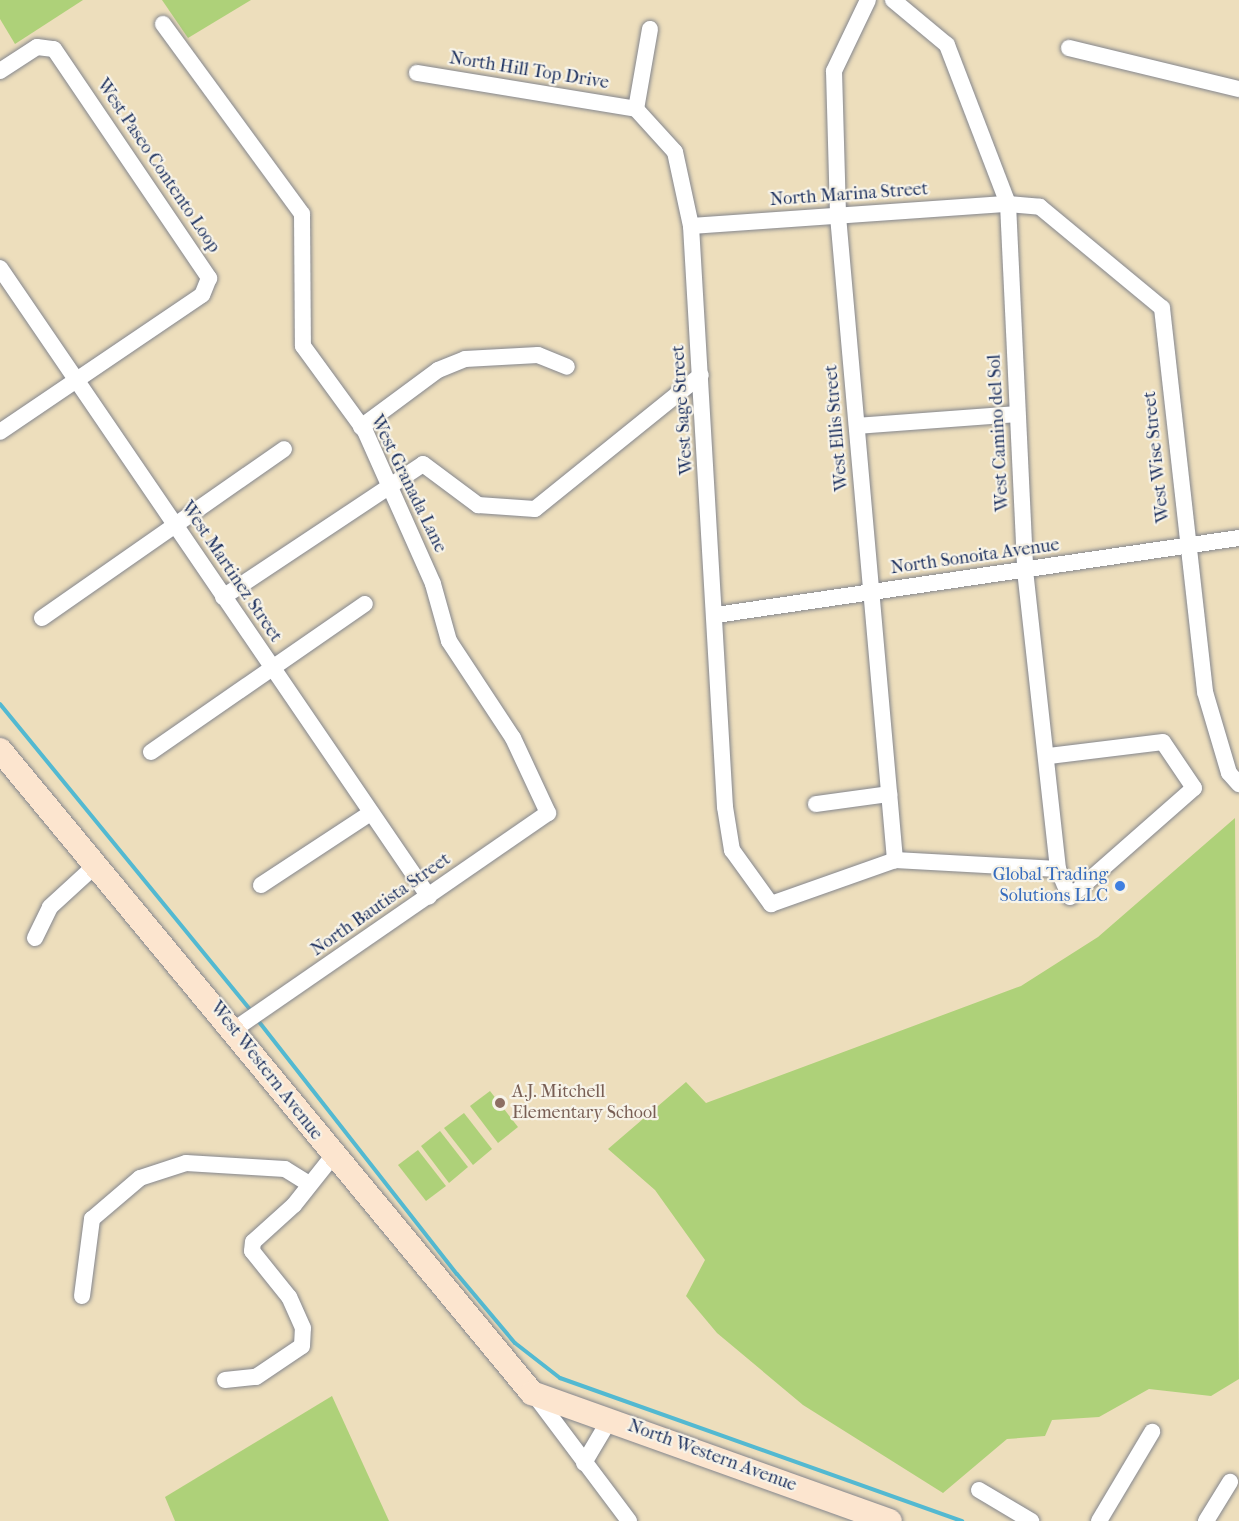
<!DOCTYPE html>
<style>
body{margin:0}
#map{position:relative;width:1239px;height:1521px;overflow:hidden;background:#eddebc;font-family:"IM FELL French Canon",serif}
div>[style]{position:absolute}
.green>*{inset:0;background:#aed179}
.stream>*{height:4px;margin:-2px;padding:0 2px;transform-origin:2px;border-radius:2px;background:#53b9d1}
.roads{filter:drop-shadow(0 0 2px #84868d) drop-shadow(0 0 2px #84868d)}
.street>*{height:16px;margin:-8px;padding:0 8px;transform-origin:8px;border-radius:8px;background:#fff}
.secondary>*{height:24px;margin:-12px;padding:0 12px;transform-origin:12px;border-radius:12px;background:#fce5cf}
.dots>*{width:16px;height:16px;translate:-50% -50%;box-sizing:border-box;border:3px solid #f7f3e8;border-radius:50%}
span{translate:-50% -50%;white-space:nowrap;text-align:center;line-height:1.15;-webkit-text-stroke:4.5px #f7f3e8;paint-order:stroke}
.street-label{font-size:18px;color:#1b2f5e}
.shop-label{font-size:18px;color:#366cbe}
.right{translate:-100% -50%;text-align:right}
.education-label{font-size:18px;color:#785e54}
.left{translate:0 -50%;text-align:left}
</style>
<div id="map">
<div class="green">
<div style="clip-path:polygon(0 0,83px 0,15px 44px,0 19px)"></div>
<div style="clip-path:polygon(162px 0,251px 0,188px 38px)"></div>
<div style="clip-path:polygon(1235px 818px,1239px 1379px,1211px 1396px,1149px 1389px,1099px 1417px,1052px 1420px,1045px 1436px,1007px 1439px,943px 1493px,803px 1405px,717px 1333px,686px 1296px,705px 1260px,655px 1190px,608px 1149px,686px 1082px,706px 1103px,1021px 986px,1098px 937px)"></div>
<div style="clip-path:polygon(490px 1091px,518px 1127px,498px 1143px,470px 1106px)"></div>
<div style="clip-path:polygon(464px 1113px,492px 1149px,473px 1165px,444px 1128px)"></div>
<div style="clip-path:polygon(440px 1131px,468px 1167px,449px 1183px,421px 1146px)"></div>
<div style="clip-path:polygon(418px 1150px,446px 1186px,426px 1201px,398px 1165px)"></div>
<div style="clip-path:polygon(332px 1396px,389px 1521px,175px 1521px,165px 1497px)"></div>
</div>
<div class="stream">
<div style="left:0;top:704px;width:398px;rotate:50.7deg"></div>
<div style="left:256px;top:1018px;width:325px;rotate:51.9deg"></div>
<div style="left:457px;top:1274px;width:90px;rotate:50deg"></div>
<div style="left:515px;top:1343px;width:57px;rotate:37.9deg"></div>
<div style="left:560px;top:1378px;width:427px;rotate:19.6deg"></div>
</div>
<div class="roads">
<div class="street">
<div style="left:868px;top:0;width:79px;rotate:115.6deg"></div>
<div style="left:834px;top:71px;width:145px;rotate:88.4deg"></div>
<div style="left:838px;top:216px;width:647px;rotate:84.94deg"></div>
<div style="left:893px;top:0;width:70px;rotate:39.8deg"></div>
<div style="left:947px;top:45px;width:170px;rotate:69deg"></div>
<div style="left:1008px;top:204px;width:366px;rotate:87.3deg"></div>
<div style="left:1025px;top:570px;width:301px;rotate:83.7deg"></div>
<div style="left:1058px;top:869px;width:30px;rotate:67deg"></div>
<div style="left:1070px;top:897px;width:165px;rotate:-41.3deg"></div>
<div style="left:1194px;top:788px;width:55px;rotate:-124deg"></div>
<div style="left:1163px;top:742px;width:115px;rotate:173deg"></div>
<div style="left:163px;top:24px;width:235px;rotate:53.8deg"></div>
<div style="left:302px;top:214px;width:132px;rotate:89.6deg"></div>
<div style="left:303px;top:346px;width:105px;rotate:53.9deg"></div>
<div style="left:365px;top:431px;width:167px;rotate:66deg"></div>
<div style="left:433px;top:584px;width:59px;rotate:74.3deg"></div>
<div style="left:449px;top:641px;width:116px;rotate:56.6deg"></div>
<div style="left:513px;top:738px;width:83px;rotate:65deg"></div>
<div style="left:548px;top:813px;width:379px;rotate:145.4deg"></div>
<div style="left:650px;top:29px;width:81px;rotate:99.9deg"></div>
<div style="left:636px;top:109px;width:58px;rotate:47.8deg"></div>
<div style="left:675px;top:152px;width:76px;rotate:77.8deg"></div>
<div style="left:691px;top:226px;width:582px;rotate:86.65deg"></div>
<div style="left:725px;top:807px;width:44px;rotate:80.8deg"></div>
<div style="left:732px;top:850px;width:67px;rotate:54.2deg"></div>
<div style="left:771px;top:904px;width:132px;rotate:-19.5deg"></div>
<div style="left:895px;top:860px;width:163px;rotate:3.2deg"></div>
<div style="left:1069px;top:48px;width:175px;rotate:13.6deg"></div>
<div style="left:0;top:71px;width:44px;rotate:-33deg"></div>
<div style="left:37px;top:47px;width:17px;rotate:7deg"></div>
<div style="left:54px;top:49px;width:277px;rotate:55.9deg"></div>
<div style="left:209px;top:278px;width:18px;rotate:112deg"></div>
<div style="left:202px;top:295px;width:244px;rotate:145.9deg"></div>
<div style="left:417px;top:73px;width:222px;rotate:9.3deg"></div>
<div style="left:691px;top:226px;width:318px;rotate:-4deg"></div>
<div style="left:1008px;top:204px;width:32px;rotate:5deg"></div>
<div style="left:1040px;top:207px;width:158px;rotate:39.6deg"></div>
<div style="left:1162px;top:308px;width:386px;rotate:83.6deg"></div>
<div style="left:1205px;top:692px;width:84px;rotate:73.5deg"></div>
<div style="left:1229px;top:773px;width:15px;rotate:48deg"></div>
<div style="left:0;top:268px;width:761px;rotate:55.7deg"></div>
<div style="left:857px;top:426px;width:160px;rotate:-4.3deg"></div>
<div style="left:361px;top:427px;width:96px;rotate:-36.5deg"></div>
<div style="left:438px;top:370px;width:29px;rotate:-22deg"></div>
<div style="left:465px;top:359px;width:73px;rotate:-3.1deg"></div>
<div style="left:538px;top:355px;width:31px;rotate:22deg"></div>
<div style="left:223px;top:597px;width:240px;rotate:-33.6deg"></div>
<div style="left:423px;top:464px;width:69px;rotate:36.7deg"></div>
<div style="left:478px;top:505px;width:57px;rotate:4deg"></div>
<div style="left:535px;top:509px;width:213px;rotate:-38.9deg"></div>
<div style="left:716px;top:615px;width:529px;rotate:-8.38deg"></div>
<div style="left:42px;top:618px;width:295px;rotate:-34.9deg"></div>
<div style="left:151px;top:752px;width:260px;rotate:-34.7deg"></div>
<div style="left:816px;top:804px;width:74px;rotate:-7.8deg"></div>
<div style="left:261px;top:885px;width:129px;rotate:-33.3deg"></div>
<div style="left:35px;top:938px;width:34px;rotate:-64deg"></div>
<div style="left:50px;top:907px;width:64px;rotate:-42.5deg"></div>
<div style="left:82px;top:1296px;width:78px;rotate:-82.6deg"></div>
<div style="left:92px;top:1219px;width:63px;rotate:-40.5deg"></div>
<div style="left:140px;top:1178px;width:48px;rotate:-18.1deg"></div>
<div style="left:186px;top:1163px;width:99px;rotate:3.5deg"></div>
<div style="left:285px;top:1169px;width:28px;rotate:32deg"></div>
<div style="left:225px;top:1380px;width:31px;rotate:-6deg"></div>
<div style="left:256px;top:1377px;width:55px;rotate:-34deg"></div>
<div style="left:302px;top:1346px;width:18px;rotate:-87deg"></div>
<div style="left:303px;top:1328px;width:34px;rotate:-114deg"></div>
<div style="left:289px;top:1297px;width:59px;rotate:-128.8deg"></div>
<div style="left:252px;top:1251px;width:9px;rotate:-84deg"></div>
<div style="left:253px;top:1242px;width:55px;rotate:-42.1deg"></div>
<div style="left:294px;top:1205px;width:61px;rotate:-51.6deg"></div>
<div style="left:533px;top:1393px;width:160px;rotate:53.1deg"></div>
<div style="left:584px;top:1463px;width:51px;rotate:-59.4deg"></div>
<div style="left:979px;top:1490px;width:61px;rotate:30.8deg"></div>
<div style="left:1099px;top:1521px;width:104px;rotate:-59.2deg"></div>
<div style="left:1206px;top:1521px;width:46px;rotate:-58.4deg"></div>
</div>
<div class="secondary">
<div style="left:0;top:750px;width:835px;rotate:50.4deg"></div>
<div style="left:532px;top:1393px;width:380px;rotate:19.7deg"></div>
</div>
</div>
<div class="dots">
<div style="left:1120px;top:886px;background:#3f7fe0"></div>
<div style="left:500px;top:1103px;background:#8d6e63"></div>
</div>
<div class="street-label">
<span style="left:529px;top:71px;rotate:9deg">North Hill Top Drive</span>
<span style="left:158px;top:166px;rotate:56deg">West Paseo Contento Loop</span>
<span style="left:849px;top:195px;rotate:-4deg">North Marina Street</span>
<span style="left:683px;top:410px;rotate:-94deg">West Sage Street</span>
<span style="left:837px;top:428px;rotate:-95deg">West Ellis Street</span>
<span style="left:999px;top:433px;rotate:-93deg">West Camino del Sol</span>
<span style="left:1157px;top:457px;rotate:-96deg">West Wise Street</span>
<span style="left:408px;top:484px;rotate:64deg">West Granada Lane</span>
<span style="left:975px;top:557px;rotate:-8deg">North Sonoita Avenue</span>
<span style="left:231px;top:572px;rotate:56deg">West Martinez Street</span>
<span style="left:381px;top:905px;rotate:-35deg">North Bautista Street</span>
<span style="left:266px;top:1071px;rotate:52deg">West Western Avenue</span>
<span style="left:712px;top:1456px;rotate:20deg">North Western Avenue</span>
</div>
<div class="shop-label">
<span class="right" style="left:1108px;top:886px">Global Trading<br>Solutions LLC</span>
</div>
<div class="education-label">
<span class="left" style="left:512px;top:1103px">A.J. Mitchell<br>Elementary School</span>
</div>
</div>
